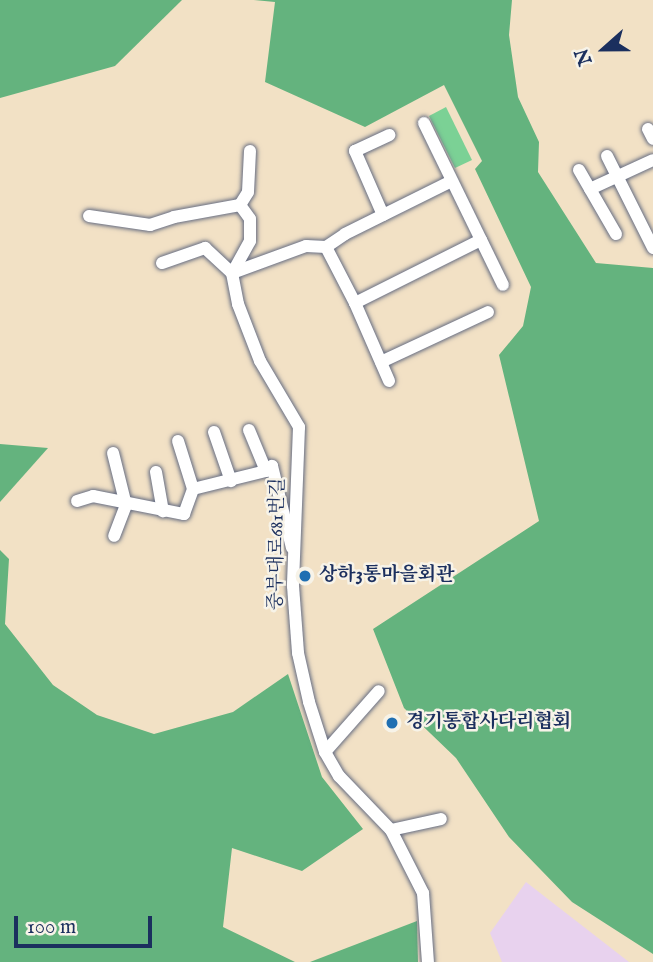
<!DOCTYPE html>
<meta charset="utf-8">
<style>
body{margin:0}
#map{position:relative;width:653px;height:962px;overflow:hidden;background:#f2e1c5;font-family:"IM FELL English","Noto Serif KR",serif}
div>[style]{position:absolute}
.built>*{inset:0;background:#e8d2ee}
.green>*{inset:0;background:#7bd195}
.forest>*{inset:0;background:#64b37e}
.roads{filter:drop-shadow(0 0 2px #666d82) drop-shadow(0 0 2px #666d82)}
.minor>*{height:12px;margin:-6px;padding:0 6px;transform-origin:6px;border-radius:6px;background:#fff}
.dots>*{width:19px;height:19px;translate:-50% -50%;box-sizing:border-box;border:4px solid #f7f3e8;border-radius:50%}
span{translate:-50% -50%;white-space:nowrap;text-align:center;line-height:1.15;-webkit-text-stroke:5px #f7f3e8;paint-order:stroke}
.street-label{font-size:19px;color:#1b2f5e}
.poi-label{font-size:19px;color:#1b2f5e;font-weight:700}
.left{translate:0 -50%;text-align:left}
.north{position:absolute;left:569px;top:14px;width:70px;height:70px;-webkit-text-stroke:5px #f7f3e8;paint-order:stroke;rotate:249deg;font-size:19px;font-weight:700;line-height:28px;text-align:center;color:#1b2f5e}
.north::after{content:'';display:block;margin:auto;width:24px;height:32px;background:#1b2f5e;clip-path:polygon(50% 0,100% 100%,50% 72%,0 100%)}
.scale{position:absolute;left:14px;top:916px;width:138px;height:32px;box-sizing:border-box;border:4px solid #1b2f5e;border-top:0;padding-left:9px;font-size:21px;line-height:24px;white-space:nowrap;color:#1b2f5e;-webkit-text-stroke:5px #f7f3e8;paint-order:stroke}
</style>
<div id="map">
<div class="built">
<div style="clip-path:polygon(526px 882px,629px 962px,502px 962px,490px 933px)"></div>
</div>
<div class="green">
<div style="clip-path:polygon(446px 107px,472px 160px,455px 168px,429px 116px)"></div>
</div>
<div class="forest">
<div style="clip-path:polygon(0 0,182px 0,115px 66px,0 98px)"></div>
<div style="clip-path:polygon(254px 0,512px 0,509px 35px,518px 97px,539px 142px,538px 172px,596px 263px,653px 268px,653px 954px,572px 902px,509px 837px,456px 758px,404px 708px,373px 629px,539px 521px,499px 355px,523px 326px,531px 287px,475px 169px,482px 161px,444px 85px,365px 127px,265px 82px,275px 2px)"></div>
<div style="clip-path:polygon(0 444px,48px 448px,0 502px)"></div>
<div style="clip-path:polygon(0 550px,9px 559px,5px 624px,53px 685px,97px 715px,154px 734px,233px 712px,288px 674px,322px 777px,363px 829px,302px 871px,232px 848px,223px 927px,295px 962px,0 962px)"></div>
<div style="clip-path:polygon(417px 921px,418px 962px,310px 962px)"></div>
</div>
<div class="roads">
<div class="minor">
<div style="left:424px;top:123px;width:180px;rotate:64deg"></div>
<div style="left:648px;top:129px;width:11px;rotate:63deg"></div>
<div style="left:607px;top:156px;width:103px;rotate:63.4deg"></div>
<div style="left:579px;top:170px;width:74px;rotate:60deg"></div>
<div style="left:590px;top:189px;width:69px;rotate:-24.7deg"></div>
<div style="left:240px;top:205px;width:15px;rotate:-58deg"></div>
<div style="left:248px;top:192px;width:41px;rotate:-87.2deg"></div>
<div style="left:383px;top:215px;width:70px;rotate:-113.6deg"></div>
<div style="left:355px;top:151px;width:38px;rotate:-25deg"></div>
<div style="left:89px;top:216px;width:62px;rotate:8.4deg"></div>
<div style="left:150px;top:225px;width:25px;rotate:-18deg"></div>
<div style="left:174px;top:217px;width:67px;rotate:-10.3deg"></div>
<div style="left:240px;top:205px;width:17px;rotate:54deg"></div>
<div style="left:250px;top:219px;width:22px;rotate:90deg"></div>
<div style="left:250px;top:241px;width:37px;rotate:119deg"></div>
<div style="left:326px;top:247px;width:63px;rotate:62.6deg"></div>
<div style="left:355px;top:303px;width:141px;rotate:-26.6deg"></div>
<div style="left:162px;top:263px;width:46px;rotate:-19.2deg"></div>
<div style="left:205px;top:248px;width:37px;rotate:43deg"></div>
<div style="left:232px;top:273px;width:32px;rotate:79deg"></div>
<div style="left:238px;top:304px;width:61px;rotate:68.9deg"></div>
<div style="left:260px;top:361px;width:77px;rotate:59.4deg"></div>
<div style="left:299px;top:427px;width:159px;rotate:92.2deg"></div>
<div style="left:293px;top:586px;width:67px;rotate:85.7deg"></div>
<div style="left:298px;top:653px;width:50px;rotate:77.3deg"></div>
<div style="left:309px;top:702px;width:52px;rotate:72.3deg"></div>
<div style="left:325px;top:752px;width:28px;rotate:60deg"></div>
<div style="left:339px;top:776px;width:75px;rotate:46.1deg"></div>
<div style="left:391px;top:830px;width:71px;rotate:63.1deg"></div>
<div style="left:423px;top:893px;width:69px;rotate:85.9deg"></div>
<div style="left:232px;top:273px;width:79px;rotate:-20deg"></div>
<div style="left:306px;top:246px;width:20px;rotate:3deg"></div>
<div style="left:326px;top:247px;width:23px;rotate:-34deg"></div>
<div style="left:345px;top:234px;width:119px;rotate:-26.4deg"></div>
<div style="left:355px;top:303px;width:85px;rotate:66.4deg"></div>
<div style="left:381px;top:362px;width:118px;rotate:-25deg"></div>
<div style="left:249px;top:430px;width:44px;rotate:67.5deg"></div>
<div style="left:214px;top:432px;width:52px;rotate:70.9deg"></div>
<div style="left:178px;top:441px;width:50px;rotate:72.6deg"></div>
<div style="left:113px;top:453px;width:54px;rotate:76deg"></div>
<div style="left:126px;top:505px;width:33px;rotate:111deg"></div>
<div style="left:156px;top:472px;width:40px;rotate:80deg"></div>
<div style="left:77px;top:501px;width:17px;rotate:-17deg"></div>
<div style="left:93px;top:496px;width:93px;rotate:11.2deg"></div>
<div style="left:184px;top:514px;width:27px;rotate:-70deg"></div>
<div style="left:193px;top:489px;width:75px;rotate:-13.9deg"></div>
<div style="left:266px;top:471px;width:8px;rotate:-40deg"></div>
<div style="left:272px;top:466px;width:84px;rotate:76.3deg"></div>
<div style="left:325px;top:752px;width:81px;rotate:-48.5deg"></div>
<div style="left:391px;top:830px;width:51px;rotate:-12.4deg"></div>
</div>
</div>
<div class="dots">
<div style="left:305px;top:576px;background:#1f6fb2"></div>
<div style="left:392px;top:723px;background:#1f6fb2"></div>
</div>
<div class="street-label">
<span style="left:278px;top:544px;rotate:-89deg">중부대로681번길</span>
</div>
<div class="poi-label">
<span class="left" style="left:319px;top:576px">상하3통마을회관</span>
<span class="left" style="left:406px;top:723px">경기통합사다리협회</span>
</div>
<div class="north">N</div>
<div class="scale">100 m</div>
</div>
